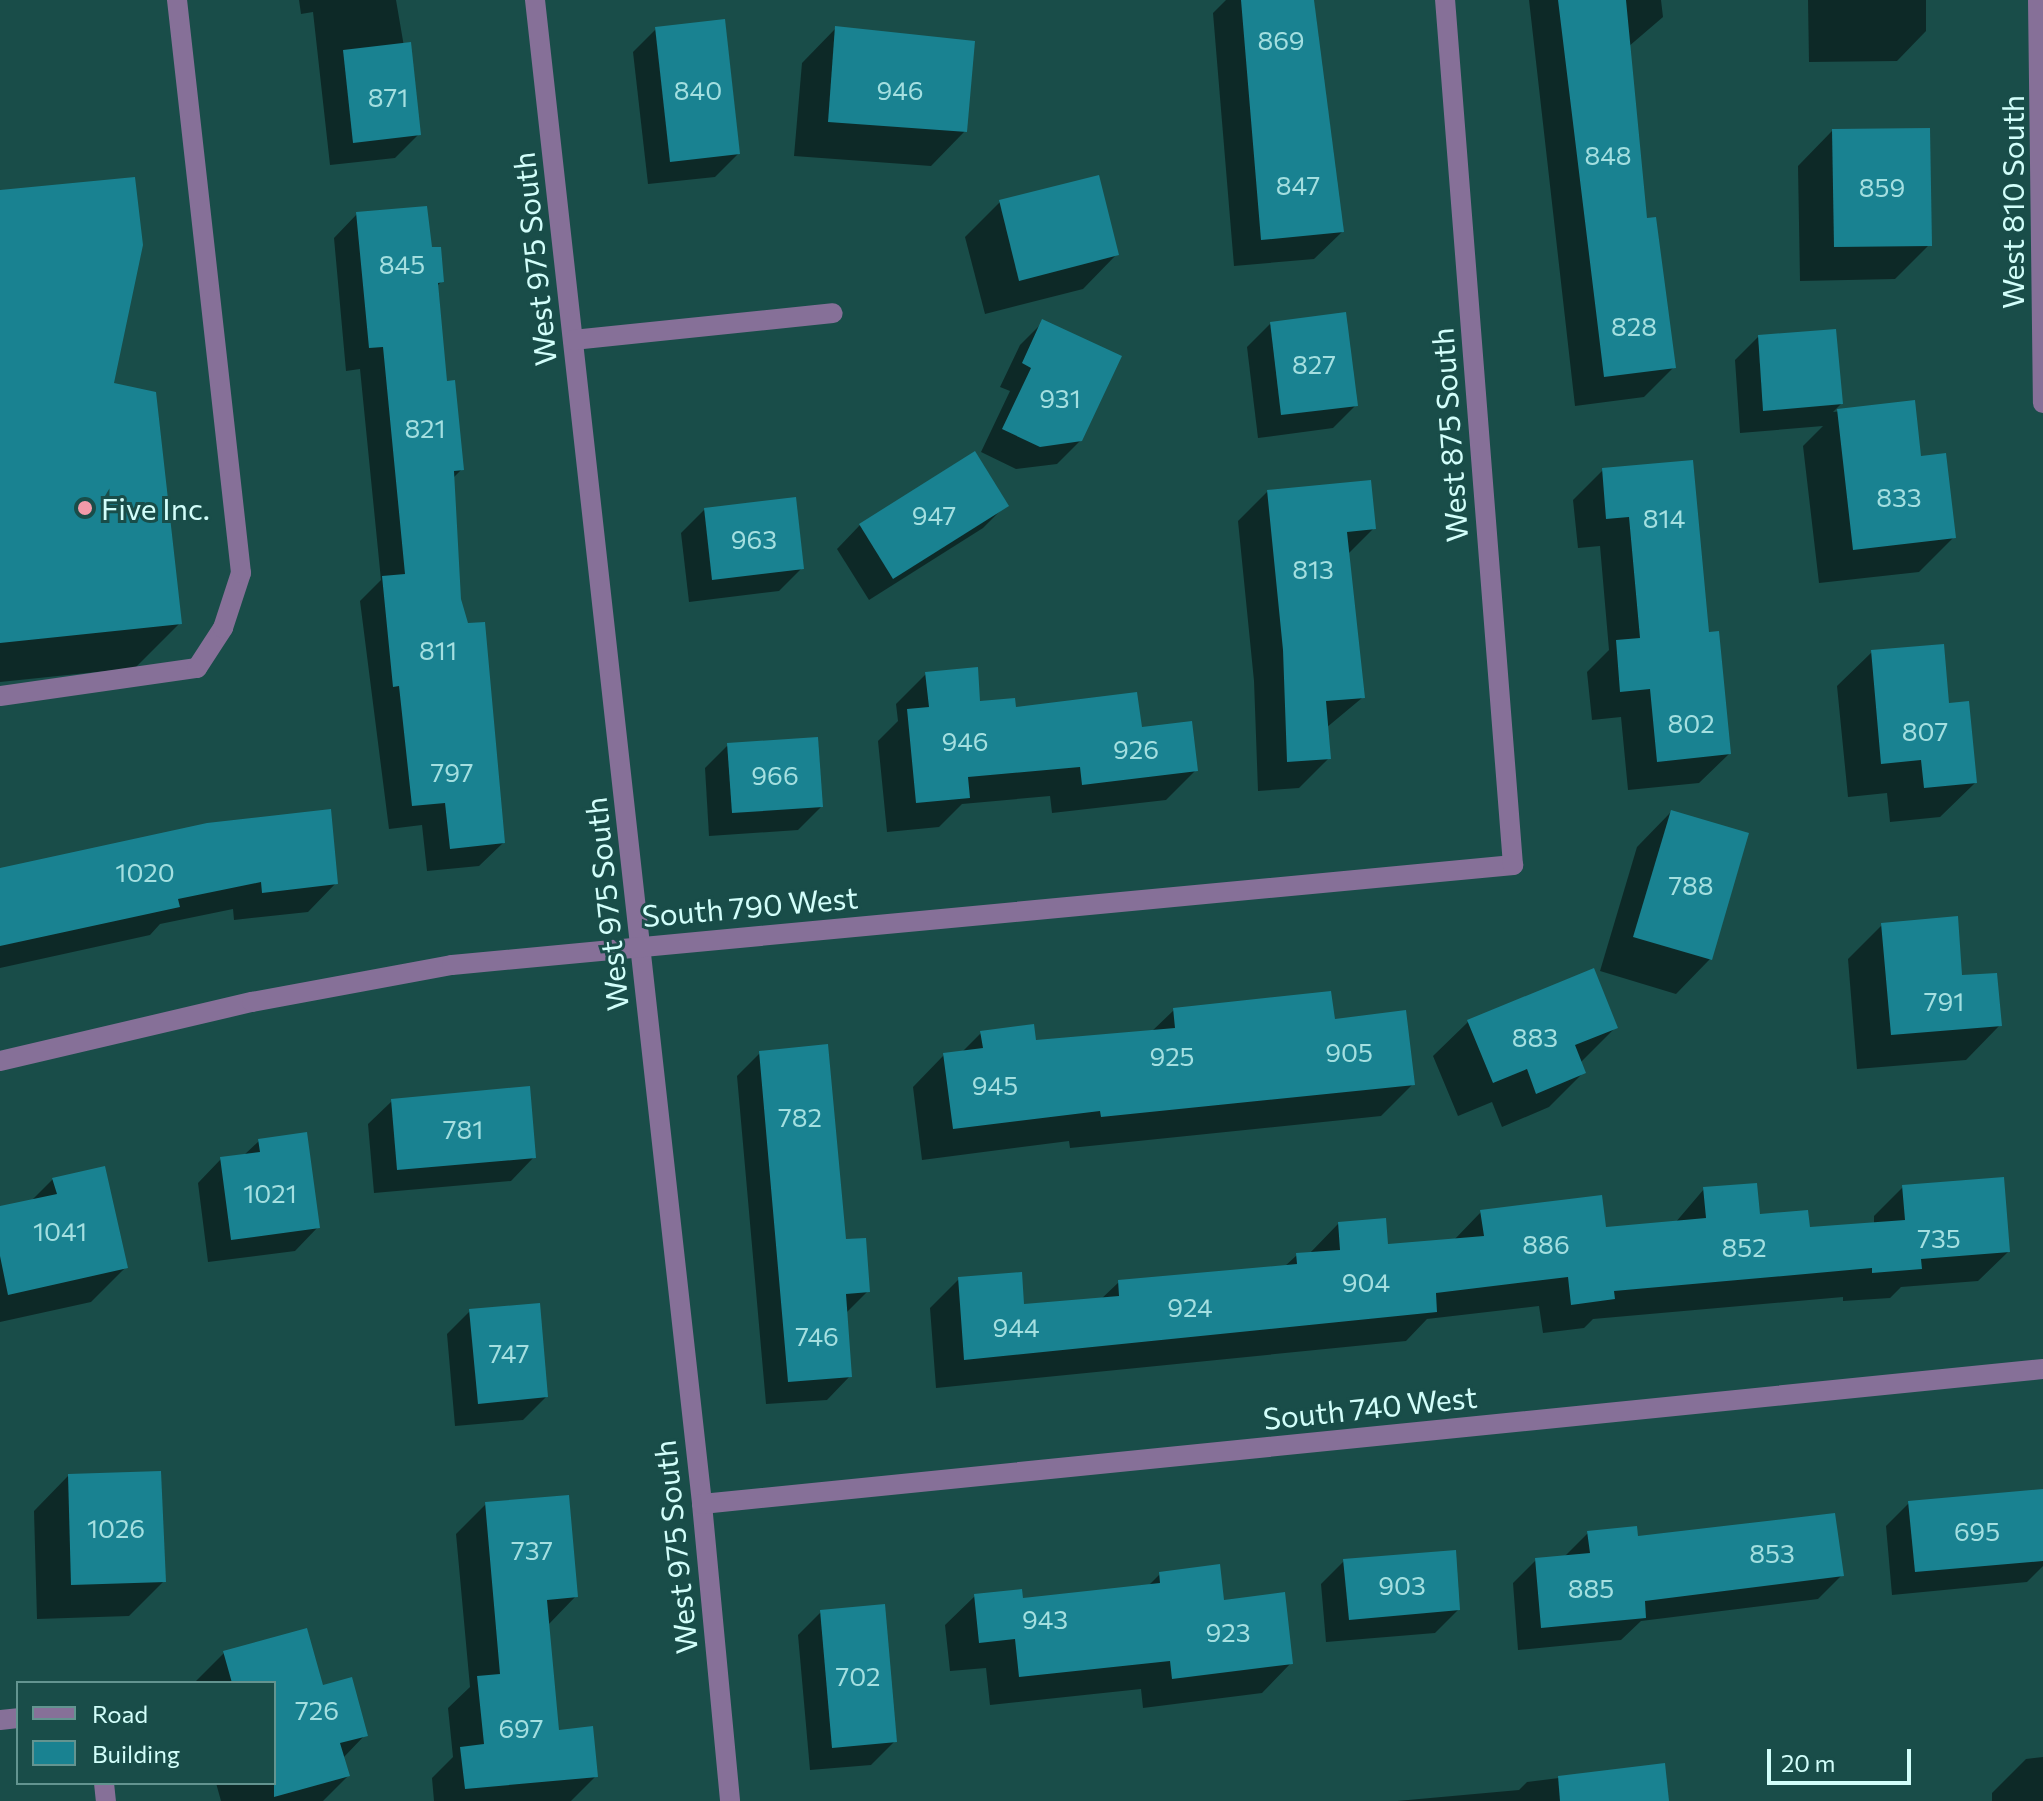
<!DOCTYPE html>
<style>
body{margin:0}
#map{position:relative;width:2043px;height:1801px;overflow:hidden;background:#194d49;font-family:Commissioner,sans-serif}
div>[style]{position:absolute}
.shadow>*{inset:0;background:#0007}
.building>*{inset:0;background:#198291}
.lane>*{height:20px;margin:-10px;padding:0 10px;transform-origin:10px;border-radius:10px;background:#867098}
.street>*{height:20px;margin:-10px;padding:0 10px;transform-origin:10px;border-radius:10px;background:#867098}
.dots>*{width:22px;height:22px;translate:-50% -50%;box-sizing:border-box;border:4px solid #194d49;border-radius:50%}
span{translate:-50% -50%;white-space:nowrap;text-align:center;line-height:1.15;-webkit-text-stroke:6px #194d49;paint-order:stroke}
.number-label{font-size:26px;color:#a4dfe0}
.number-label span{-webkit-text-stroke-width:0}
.street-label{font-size:30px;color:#d2fefa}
.poi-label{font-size:30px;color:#d2fefa}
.left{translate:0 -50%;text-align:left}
.legend{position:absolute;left:16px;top:1681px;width:260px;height:104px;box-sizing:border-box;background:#194d49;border:2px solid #639490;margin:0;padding:10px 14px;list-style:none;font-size:24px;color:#d2fefa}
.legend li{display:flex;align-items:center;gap:16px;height:40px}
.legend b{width:40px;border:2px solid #639490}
.scale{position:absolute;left:1767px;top:1749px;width:144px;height:36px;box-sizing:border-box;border:4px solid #d2fefa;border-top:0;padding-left:10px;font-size:24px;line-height:28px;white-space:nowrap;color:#d2fefa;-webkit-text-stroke:6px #194d49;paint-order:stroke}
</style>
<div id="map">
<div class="shadow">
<div style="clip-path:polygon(299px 0,396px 0,419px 134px,395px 158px,330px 165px,313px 12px,301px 14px)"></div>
<div style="clip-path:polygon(1226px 0,1312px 0,1342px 232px,1314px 259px,1234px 266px,1213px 13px)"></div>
<div style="clip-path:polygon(1529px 0,1661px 0,1663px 17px,1628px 47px,1645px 220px,1674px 367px,1644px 397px,1575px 406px)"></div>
<div style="clip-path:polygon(1808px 0,1926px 0,1926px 31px,1897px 61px,1809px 62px)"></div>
<div style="clip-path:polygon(836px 28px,965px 131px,931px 166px,794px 156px,802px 63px)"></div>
<div style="clip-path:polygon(656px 29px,738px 154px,715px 177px,648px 184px,633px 52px)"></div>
<div style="clip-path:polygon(1832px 131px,1929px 245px,1895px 279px,1800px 281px,1798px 166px)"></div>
<div style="clip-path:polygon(0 192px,111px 384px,180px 623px,135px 668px,0 682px)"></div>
<div style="clip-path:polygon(1000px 202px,1117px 254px,1083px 289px,985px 314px,965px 237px)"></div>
<div style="clip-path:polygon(357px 214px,430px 249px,442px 281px,436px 287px,445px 383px,462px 469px,452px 479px,459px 600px,503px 843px,479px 866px,427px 871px,422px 825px,389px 829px,360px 601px,381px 580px,360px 369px,346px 371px,334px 238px)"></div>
<div style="clip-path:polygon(1043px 322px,1081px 440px,1057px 464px,1016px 469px,981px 452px,1010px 391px,1000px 387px,1020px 345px)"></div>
<div style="clip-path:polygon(1270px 324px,1356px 405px,1333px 428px,1258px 438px,1247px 347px)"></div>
<div style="clip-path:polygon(1758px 337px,1841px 404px,1833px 412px,1913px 403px,1920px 458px,1954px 537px,1919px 572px,1819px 583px,1803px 446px,1823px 426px,1740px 433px,1735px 360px)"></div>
<div style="clip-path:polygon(1603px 470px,1707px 634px,1729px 754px,1699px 783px,1628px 790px,1621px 717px,1592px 720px,1587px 672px,1609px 650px,1600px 546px,1578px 548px,1573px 500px)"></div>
<div style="clip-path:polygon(1268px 491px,1374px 528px,1347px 555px,1362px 698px,1326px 728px,1329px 758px,1299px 788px,1258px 791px,1254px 681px,1238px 521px)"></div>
<div style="clip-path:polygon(1006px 505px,983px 528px,869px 600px,837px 549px,860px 525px)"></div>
<div style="clip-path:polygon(704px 510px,802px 568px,779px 591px,689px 602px,681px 533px)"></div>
<div style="clip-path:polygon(1872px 652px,1947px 705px,1975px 783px,1940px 817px,1890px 822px,1887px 793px,1848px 797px,1837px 686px)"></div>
<div style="clip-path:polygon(926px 674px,979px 703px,1140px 729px,1196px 770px,1166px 800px,1052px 813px,1050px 796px,962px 804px,939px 827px,887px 832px,878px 741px,898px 721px,896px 704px)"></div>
<div style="clip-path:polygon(728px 745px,821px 807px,798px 830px,709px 836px,705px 768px)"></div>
<div style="clip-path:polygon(1671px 812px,1710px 959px,1676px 994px,1600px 971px,1637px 847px)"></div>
<div style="clip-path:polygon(0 870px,336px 883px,308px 912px,234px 920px,233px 909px,160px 924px,150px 935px,0 968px)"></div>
<div style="clip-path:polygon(1882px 925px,1960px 977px,2000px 1025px,1966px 1060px,1857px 1069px,1848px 959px)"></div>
<div style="clip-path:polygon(1174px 1010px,1333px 1021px,1413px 1084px,1381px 1116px,1070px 1148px,1069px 1141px,922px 1160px,913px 1087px,944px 1055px,961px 1053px,981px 1033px,1035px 1042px,1151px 1032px)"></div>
<div style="clip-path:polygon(1468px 1022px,1616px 1027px,1581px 1062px,1583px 1073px,1549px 1107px,1502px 1127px,1492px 1102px,1458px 1116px,1433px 1056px)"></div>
<div style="clip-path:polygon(760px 1053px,868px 1291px,845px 1314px,850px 1376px,827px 1400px,766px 1404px,737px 1076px)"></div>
<div style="clip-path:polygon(392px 1101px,534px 1157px,511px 1181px,374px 1193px,368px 1124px)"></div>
<div style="clip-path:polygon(259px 1141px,318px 1227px,295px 1251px,208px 1262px,198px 1183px,221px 1159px,243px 1156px)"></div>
<div style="clip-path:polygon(53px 1179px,126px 1267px,91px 1302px,0 1322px,0 1208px,31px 1201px)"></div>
<div style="clip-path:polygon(1903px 1187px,2008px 1252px,1978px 1281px,1901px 1287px,1890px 1298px,1843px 1301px,1843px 1297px,1593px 1319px,1584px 1328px,1543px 1333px,1539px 1306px,1427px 1319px,1406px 1341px,936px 1388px,930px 1308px,959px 1279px,1023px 1306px,1100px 1300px,1119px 1282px,1284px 1267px,1297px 1255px,1309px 1254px,1338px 1224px,1386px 1247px,1453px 1241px,1481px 1212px,1604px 1229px,1675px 1223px,1704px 1189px,1758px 1216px,1808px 1229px,1874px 1224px,1874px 1216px)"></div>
<div style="clip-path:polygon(470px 1311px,546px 1397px,523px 1420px,455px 1426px,447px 1334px)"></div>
<div style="clip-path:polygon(68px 1476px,164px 1581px,129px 1616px,37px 1619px,34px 1511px)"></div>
<div style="clip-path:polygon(2043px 1491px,2043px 1566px,2027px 1582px,1892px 1595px,1886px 1526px,1909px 1503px)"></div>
<div style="clip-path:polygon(486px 1504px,576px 1596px,548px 1625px,557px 1732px,596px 1776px,571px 1801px,434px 1801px,432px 1778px,453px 1757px,448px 1708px,470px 1687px,456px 1534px)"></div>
<div style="clip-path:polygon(1588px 1533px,1637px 1539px,1842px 1575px,1818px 1599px,1641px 1621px,1621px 1640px,1518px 1650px,1513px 1583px,1536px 1560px,1564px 1557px)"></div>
<div style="clip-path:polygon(1344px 1561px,1458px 1610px,1435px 1633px,1326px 1642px,1321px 1584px)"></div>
<div style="clip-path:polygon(1160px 1574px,1291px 1663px,1262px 1693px,1143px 1708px,1141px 1689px,990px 1705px,986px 1668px,950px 1671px,945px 1625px,975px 1596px,1021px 1600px,1147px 1587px)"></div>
<div style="clip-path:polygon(821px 1612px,895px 1741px,871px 1765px,810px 1770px,798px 1635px)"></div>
<div style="clip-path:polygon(224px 1653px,322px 1687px,365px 1735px,343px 1758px,348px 1776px,323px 1801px,221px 1801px,216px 1783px,274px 1783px,274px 1683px,194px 1683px)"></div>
<div style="clip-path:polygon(2043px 1757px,2043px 1801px,1992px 1801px,1992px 1793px,2026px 1759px)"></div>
<div style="clip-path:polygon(1663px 1765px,1667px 1801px,1397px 1801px,1519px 1790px,1527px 1782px)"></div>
</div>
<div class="building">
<div style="clip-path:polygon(1241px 0,1314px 0,1344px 232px,1261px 240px)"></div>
<div style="clip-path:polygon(1558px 0,1626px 0,1647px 218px,1656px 217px,1676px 368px,1604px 377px)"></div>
<div style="clip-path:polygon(725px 19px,740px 154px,670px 162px,655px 27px)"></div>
<div style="clip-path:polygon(835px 26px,975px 41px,967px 132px,828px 122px)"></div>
<div style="clip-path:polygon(411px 42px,421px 135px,353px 143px,343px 50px)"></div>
<div style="clip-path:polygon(1930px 128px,1932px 246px,1834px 247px,1832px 129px)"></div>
<div style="clip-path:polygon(1099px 175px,1119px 255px,1019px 281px,999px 200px)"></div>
<div style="clip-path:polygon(135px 177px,143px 245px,114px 383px,156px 392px,182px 624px,0 643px,0 190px)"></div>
<div style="clip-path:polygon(427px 206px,432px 247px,441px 247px,444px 282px,438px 283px,447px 381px,455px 380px,464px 470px,454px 471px,461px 599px,468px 623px,485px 622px,505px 843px,450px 849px,445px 803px,412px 806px,399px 686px,393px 687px,382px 576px,405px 574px,383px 347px,369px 348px,356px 212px)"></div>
<div style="clip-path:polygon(1346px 312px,1358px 406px,1281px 415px,1270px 322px)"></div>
<div style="clip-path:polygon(1042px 319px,1122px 356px,1082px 441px,1040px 447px,1002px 429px,1031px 368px,1022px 363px)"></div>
<div style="clip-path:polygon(1836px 329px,1843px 404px,1763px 411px,1758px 335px)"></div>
<div style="clip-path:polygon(1915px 400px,1921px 456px,1946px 453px,1956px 538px,1853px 550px,1837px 409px)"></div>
<div style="clip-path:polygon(975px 451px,1009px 506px,893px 579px,859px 524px)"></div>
<div style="clip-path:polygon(1693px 460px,1709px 632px,1719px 631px,1731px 754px,1657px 762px,1650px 689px,1620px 692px,1616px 640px,1640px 638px,1629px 517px,1606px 519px,1602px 468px)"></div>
<div style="clip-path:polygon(1371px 480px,1376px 529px,1347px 532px,1365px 698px,1326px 701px,1331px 759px,1287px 762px,1283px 650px,1267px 490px)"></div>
<div style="clip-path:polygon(796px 497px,804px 569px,712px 580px,704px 508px)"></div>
<div style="clip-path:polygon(1944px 644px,1949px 703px,1969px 701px,1977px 783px,1924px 788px,1921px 760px,1881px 764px,1871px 650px)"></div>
<div style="clip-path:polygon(978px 667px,980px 701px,1015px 698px,1016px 707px,1137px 692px,1142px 727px,1192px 721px,1198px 771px,1082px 785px,1080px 767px,968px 777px,970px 798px,916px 803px,907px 709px,929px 707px,925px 672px)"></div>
<div style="clip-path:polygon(818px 737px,823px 807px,732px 813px,727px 743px)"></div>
<div style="clip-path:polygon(331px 809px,338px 884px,262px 893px,261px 882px,178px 899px,180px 907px,0 946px,0 868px,207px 823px)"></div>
<div style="clip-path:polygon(1671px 810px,1749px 833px,1712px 960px,1633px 937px)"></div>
<div style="clip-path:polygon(1958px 916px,1962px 975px,1997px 973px,2002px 1026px,1891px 1035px,1881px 923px)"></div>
<div style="clip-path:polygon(1594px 968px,1618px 1028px,1575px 1045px,1586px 1073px,1536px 1094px,1527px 1069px,1493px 1083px,1467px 1020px)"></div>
<div style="clip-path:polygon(1331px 991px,1335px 1019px,1406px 1010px,1415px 1085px,1101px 1117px,1100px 1111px,953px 1129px,943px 1053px,983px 1048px,980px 1031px,1034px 1024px,1036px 1040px,1175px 1028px,1173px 1008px)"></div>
<div style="clip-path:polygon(828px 1044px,846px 1239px,866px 1238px,870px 1292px,846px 1294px,852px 1377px,788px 1382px,759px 1051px)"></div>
<div style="clip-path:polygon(530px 1086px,536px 1158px,397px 1170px,391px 1099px)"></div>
<div style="clip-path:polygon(307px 1132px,320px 1228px,231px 1240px,220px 1157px,260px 1152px,258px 1139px)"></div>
<div style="clip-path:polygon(105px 1166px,128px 1268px,8px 1295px,0 1256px,0 1206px,57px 1194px,52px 1178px)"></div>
<div style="clip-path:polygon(2004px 1177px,2010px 1252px,1921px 1259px,1922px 1269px,1872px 1273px,1872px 1268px,1614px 1291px,1615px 1299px,1571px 1305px,1568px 1277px,1436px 1293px,1437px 1312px,964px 1360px,958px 1277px,1022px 1272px,1024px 1304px,1119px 1296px,1118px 1280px,1297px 1264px,1296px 1253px,1340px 1250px,1338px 1222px,1386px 1218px,1388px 1244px,1484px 1236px,1480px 1210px,1602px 1195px,1606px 1227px,1706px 1218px,1703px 1187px,1757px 1183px,1760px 1214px,1808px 1210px,1810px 1227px,1905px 1220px,1902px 1185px)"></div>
<div style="clip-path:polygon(540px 1303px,548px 1397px,478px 1404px,469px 1309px)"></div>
<div style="clip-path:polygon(161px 1471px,166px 1582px,71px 1585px,68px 1474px)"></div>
<div style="clip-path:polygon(2043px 1489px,2043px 1561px,1915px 1572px,1908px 1501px)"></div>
<div style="clip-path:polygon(569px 1495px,578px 1597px,547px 1600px,559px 1730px,593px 1726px,598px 1777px,465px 1789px,460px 1747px,484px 1744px,477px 1676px,500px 1674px,485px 1502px)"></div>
<div style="clip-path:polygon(1835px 1513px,1844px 1576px,1645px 1601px,1646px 1618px,1541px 1628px,1535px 1558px,1590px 1553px,1587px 1531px,1637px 1526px,1638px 1536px)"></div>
<div style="clip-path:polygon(1456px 1550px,1460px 1610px,1349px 1620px,1343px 1559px)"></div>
<div style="clip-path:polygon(1220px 1564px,1224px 1600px,1285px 1592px,1293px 1664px,1172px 1679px,1170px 1661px,1019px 1677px,1015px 1639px,979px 1643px,974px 1594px,1022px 1589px,1023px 1598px,1160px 1583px,1159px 1572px)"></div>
<div style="clip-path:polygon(885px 1604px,897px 1742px,832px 1748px,820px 1610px)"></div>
<div style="clip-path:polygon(307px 1628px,323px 1685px,352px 1677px,368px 1736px,340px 1743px,350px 1776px,274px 1797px,274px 1683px,232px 1683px,223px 1651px)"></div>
<div style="clip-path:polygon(1665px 1763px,1669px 1801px,1560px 1801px,1558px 1776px)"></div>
</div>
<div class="lane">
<div style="left:0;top:696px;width:199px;rotate:-8.1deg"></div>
<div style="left:197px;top:668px;width:48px;rotate:-57deg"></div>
<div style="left:223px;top:628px;width:58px;rotate:-71.9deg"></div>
<div style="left:241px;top:573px;width:577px;rotate:-96.37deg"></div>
</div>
<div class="street">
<div style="left:535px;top:0;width:1513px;rotate:83.66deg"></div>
<div style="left:702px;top:1504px;width:298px;rotate:84.6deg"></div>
<div style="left:2038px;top:0;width:403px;rotate:89.3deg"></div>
<div style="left:573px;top:340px;width:261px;rotate:-5.9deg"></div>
<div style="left:0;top:1061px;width:259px;rotate:-13.2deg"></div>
<div style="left:252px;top:1002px;width:203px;rotate:-10.5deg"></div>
<div style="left:452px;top:965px;width:1066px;rotate:-5.38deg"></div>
<div style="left:1513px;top:865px;width:868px;rotate:-94.49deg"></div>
<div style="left:702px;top:1504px;width:1348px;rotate:-5.75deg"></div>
<div style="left:0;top:1720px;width:18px;rotate:-6deg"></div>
<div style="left:104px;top:1783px;width:18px;rotate:84deg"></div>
</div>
<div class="dots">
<div style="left:85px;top:508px;background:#f39aa9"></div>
</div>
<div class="number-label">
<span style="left:1281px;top:40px">869</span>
<span style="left:698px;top:90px">840</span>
<span style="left:900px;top:90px">946</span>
<span style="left:388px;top:97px">871</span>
<span style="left:1608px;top:155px">848</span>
<span style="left:1298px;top:185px">847</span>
<span style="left:1882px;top:187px">859</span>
<span style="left:402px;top:264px">845</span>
<span style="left:1634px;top:326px">828</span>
<span style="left:1314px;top:364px">827</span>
<span style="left:1060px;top:398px">931</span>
<span style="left:425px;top:428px">821</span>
<span style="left:1899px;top:497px">833</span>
<span style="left:934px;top:515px">947</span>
<span style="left:1664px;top:518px">814</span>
<span style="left:754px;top:539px">963</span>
<span style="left:1313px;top:569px">813</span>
<span style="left:438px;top:650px">811</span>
<span style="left:1691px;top:723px">802</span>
<span style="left:1925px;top:731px">807</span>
<span style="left:965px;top:741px">946</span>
<span style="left:1136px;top:749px">926</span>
<span style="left:452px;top:772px">797</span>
<span style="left:775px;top:775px">966</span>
<span style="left:145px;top:872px">1020</span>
<span style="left:1691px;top:885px">788</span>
<span style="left:1944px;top:1001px">791</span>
<span style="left:1535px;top:1037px">883</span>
<span style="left:1349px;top:1052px">905</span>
<span style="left:1172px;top:1056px">925</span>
<span style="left:995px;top:1085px">945</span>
<span style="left:800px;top:1117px">782</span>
<span style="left:463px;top:1129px">781</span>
<span style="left:270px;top:1193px">1021</span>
<span style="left:60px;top:1231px">1041</span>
<span style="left:1939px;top:1238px">735</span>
<span style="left:1546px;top:1244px">886</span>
<span style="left:1744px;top:1247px">852</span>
<span style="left:1366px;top:1282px">904</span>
<span style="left:1190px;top:1307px">924</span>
<span style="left:1016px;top:1327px">944</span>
<span style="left:817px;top:1336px">746</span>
<span style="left:509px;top:1353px">747</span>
<span style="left:116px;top:1528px">1026</span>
<span style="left:1977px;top:1531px">695</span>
<span style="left:532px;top:1550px">737</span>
<span style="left:1772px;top:1553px">853</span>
<span style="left:1402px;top:1585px">903</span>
<span style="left:1591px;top:1588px">885</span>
<span style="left:1045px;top:1619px">943</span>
<span style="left:1228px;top:1632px">923</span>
<span style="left:858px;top:1676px">702</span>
<span style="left:317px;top:1710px">726</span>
<span style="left:521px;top:1728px">697</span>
</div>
<div class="street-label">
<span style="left:2012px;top:202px;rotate:-90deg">West 810 South</span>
<span style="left:534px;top:259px;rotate:-96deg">West 975 South</span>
<span style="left:1449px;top:435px;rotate:-94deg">West 875 South</span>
<span style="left:606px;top:904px;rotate:-96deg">West 975 South</span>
<span style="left:750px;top:906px;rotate:-5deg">South 790 West</span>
<span style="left:1370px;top:1407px;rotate:-6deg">South 740 West</span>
<span style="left:675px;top:1547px;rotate:-96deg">West 975 South</span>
</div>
<div class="poi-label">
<span class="left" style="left:101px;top:508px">Five Inc.</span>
</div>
<ul class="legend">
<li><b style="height:10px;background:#867098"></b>Road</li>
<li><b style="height:22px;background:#198291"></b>Building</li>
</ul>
<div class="scale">20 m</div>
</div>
